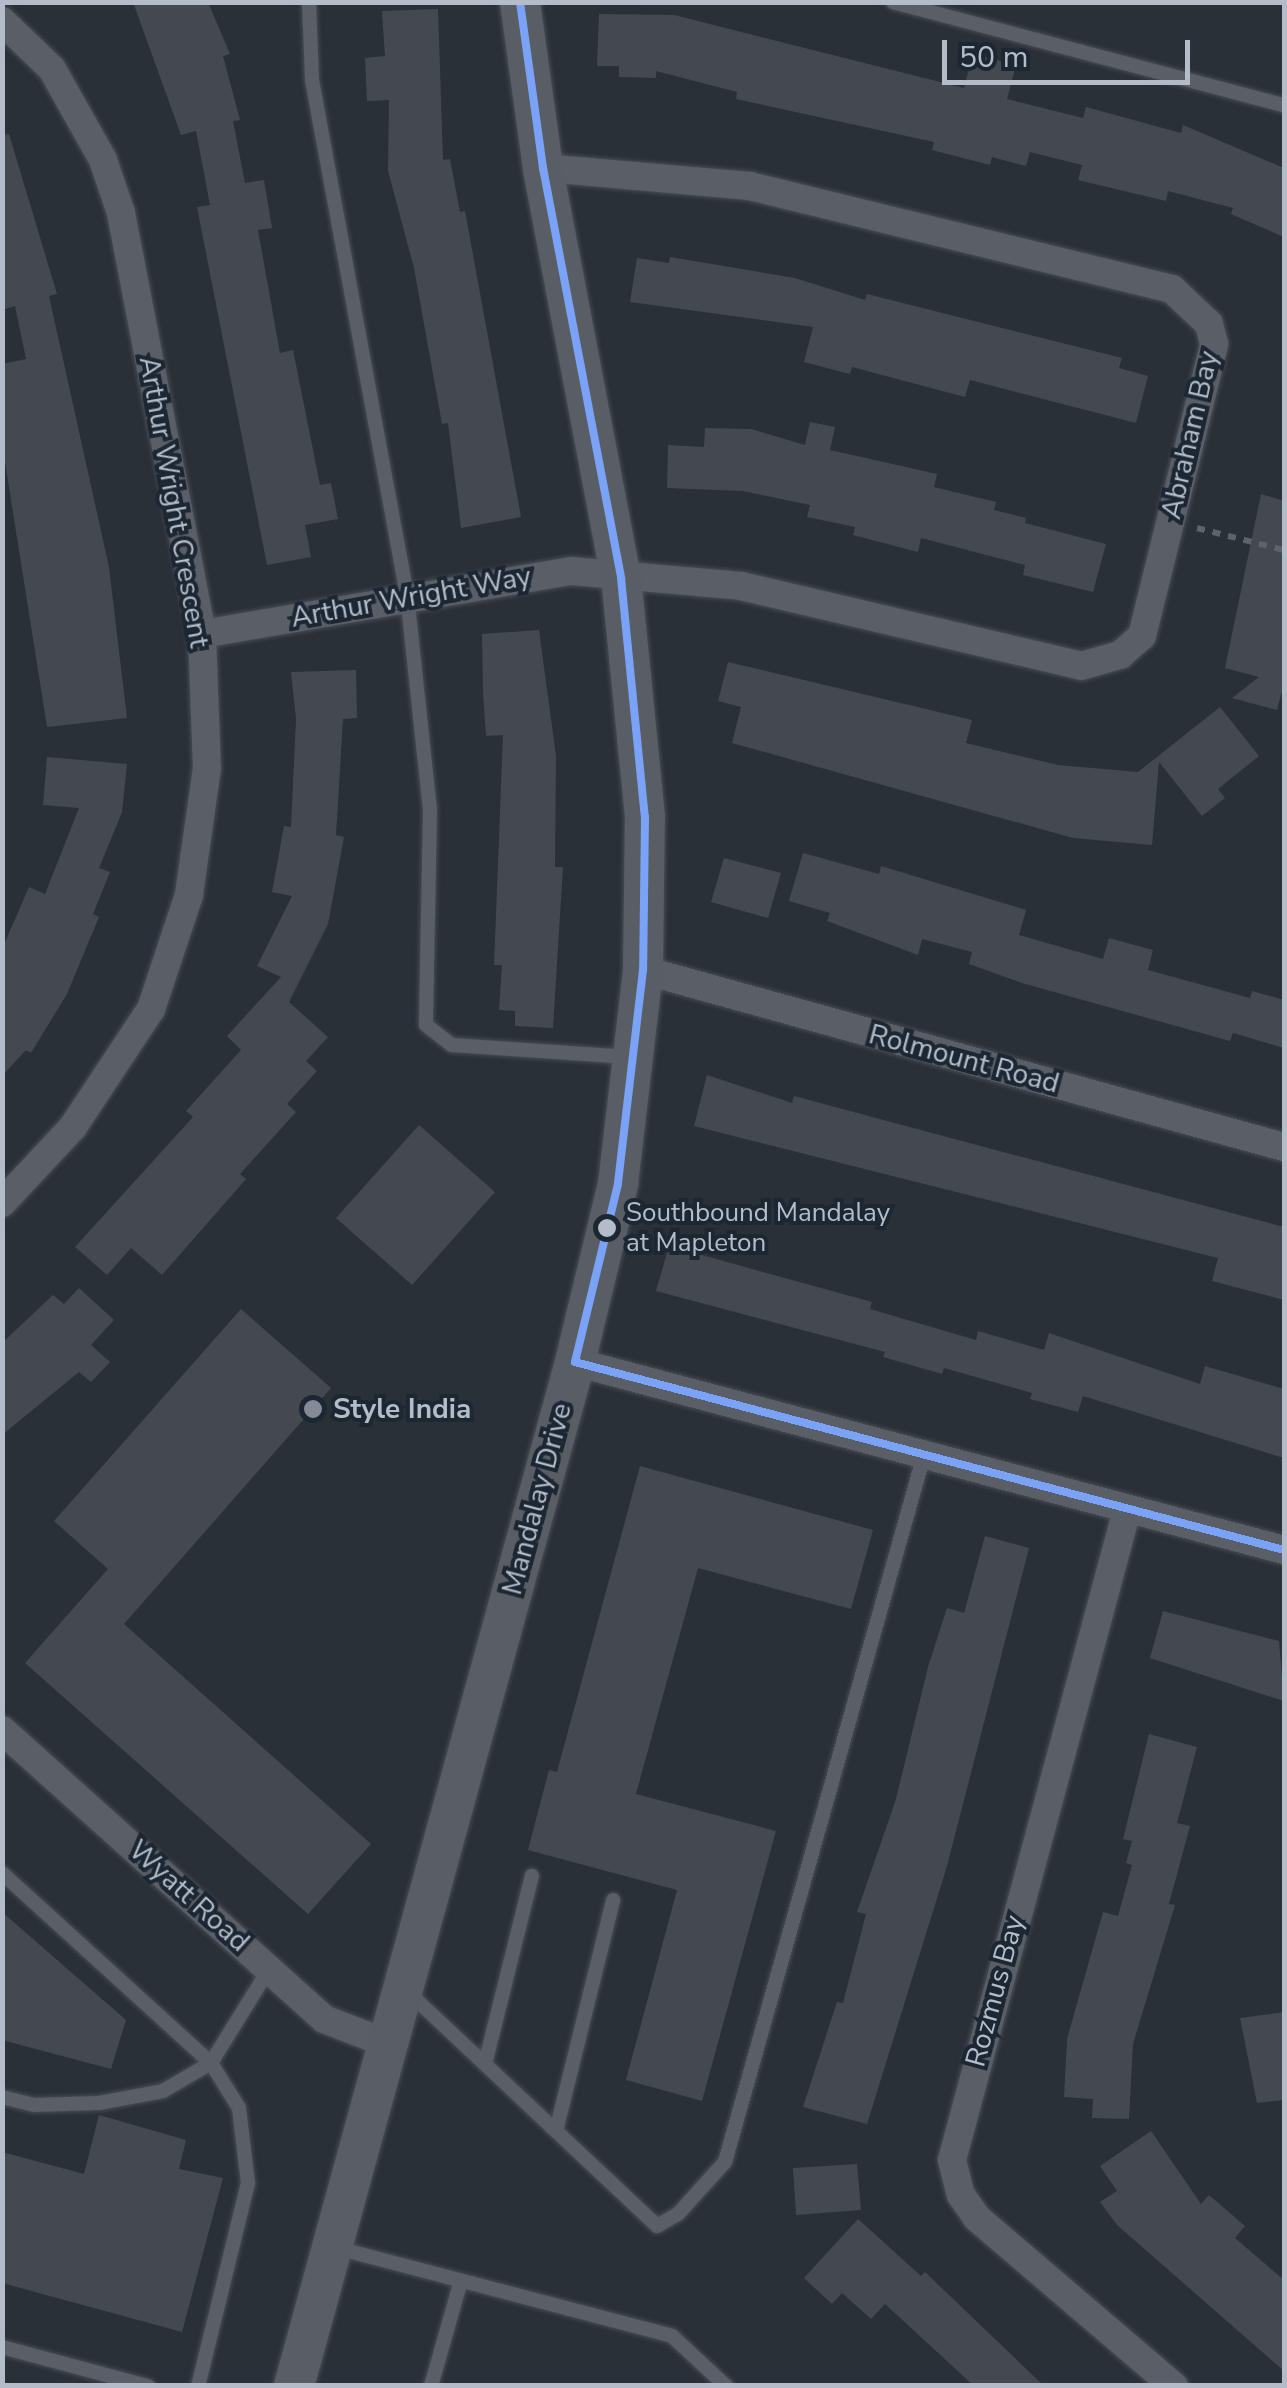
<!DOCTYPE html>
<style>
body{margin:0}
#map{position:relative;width:1287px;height:2388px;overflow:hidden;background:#2a3038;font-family:"Nunito Sans",sans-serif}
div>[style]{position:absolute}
.building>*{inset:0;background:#444950}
.path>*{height:6px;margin-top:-3px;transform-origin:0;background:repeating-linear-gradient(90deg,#5d636a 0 8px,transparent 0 16px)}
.roads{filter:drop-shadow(0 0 2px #484c53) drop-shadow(0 0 2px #484c53)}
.lane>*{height:14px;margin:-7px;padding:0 7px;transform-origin:7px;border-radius:7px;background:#5a5e66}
.street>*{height:28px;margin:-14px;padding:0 14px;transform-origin:14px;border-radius:14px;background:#5a5e66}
.secondary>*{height:40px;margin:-20px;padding:0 20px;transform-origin:20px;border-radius:20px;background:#595d64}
.bus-1>*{height:8px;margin:-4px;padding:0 4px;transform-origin:4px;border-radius:4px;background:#7aa2f7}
.dots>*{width:28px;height:28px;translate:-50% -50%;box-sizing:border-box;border:5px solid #1d2633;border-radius:50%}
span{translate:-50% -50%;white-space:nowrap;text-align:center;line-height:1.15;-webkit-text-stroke:8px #1d2633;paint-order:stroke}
.bus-label{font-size:26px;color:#b4bcc9}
.left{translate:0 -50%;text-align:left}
.street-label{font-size:28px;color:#b4bcc9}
.poi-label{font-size:28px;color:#b4bcc9;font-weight:700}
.frame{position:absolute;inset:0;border:5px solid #b4bcc9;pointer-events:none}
.scale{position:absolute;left:942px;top:40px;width:248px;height:45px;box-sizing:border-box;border:5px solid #b4bcc9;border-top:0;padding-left:12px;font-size:30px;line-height:35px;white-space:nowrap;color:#b4bcc9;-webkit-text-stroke:8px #1d2633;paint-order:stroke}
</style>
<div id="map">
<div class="building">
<div style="clip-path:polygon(133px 2px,208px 2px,230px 54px,223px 56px,240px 120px,233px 121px,245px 183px,264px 180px,272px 228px,258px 230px,280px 353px,293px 350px,320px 485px,331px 483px,338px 519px,305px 525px,311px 557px,267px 565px,197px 207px,210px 205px,196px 131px,181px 135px)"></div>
<div style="clip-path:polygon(438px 9px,443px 160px,450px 159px,460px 212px,465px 211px,521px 517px,461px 528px,448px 423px,442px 424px,414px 268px,388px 171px,389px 100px,367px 101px,365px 58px,385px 56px,382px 11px)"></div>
<div style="clip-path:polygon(599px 14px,674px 15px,964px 88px,973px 54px,1016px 65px,1007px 99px,1083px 118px,1086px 107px,1181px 133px,1183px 125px,1284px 168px,1284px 237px,1231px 214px,1233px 208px,1168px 191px,1166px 201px,1078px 180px,1082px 165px,1030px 152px,1026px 166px,992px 157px,990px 165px,932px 150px,934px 142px,736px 99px,737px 92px,656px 71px,656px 78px,619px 77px,619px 66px,597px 66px)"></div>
<div style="clip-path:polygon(9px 134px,57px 294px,49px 296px,109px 567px,127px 718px,47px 727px,2px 443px,2px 364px,26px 359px,15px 306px,2px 310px,2px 135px)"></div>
<div style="clip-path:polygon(670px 257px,795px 278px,865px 300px,867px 294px,1122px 358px,1119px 368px,1148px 376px,1136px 423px,970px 380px,965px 397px,852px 367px,850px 374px,804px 362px,813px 327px,630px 302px,637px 258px,669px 263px)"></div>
<div style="clip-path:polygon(810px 422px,835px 427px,830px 450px,937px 474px,934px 487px,996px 502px,994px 510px,1026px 518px,1025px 523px,1106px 544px,1093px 592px,1023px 575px,1025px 565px,921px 538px,918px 552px,853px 535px,855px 527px,807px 517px,810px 505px,743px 491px,667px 488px,668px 445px,704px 447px,705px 428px,751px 429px,805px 445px)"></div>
<div style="clip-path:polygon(1261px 494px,1284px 501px,1284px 684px,1277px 710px,1232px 698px,1259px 677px,1225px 668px)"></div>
<div style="clip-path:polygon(539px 630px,556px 756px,555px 867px,563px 867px,553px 1028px,515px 1026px,515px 1011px,499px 1010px,502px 965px,494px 965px,503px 735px,486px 736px,483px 693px,482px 634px)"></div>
<div style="clip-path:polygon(728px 662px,972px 720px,966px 743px,1058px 765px,1138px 772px,1220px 707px,1259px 756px,1218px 789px,1225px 798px,1202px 816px,1159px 762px,1152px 845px,1073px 838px,732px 743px,741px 707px,718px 701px)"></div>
<div style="clip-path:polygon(356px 670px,357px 718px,343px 719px,336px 835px,344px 837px,328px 924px,289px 1002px,328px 1037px,306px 1061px,317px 1071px,287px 1104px,296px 1112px,240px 1174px,246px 1179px,162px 1275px,131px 1248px,107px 1275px,75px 1247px,193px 1117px,186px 1111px,241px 1050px,227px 1036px,281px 977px,257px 966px,292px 896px,272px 892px,284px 826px,291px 827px,296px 720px,291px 672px)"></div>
<div style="clip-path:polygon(47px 757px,127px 764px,122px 812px,99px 868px,110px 872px,93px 914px,99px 917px,67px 994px,31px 1053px,26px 1050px,2px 1076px,2px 949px,29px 887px,45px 894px,79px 808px,43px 805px)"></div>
<div style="clip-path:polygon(803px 853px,879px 874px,881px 866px,1026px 910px,1019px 935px,1103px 959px,1109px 938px,1153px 950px,1148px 970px,1250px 998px,1252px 991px,1284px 1000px,1284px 1048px,1233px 1033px,1230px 1041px,1022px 983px,969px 964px,972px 952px,922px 939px,918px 955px,827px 921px,830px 913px,789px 901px)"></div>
<div style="clip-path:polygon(724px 858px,781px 873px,768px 918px,711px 902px)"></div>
<div style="clip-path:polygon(707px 1075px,792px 1103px,794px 1096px,1284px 1227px,1284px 1300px,1212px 1281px,1218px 1258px,694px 1126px)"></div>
<div style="clip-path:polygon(419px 1125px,495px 1192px,412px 1285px,336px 1218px)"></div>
<div style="clip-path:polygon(669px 1246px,872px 1302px,870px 1309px,976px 1340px,978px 1331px,1044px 1350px,1049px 1333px,1200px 1384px,1205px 1366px,1284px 1389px,1284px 1458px,1083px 1396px,1078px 1412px,1030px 1399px,1032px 1393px,944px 1368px,942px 1374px,883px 1357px,885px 1352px,656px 1291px)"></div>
<div style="clip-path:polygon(79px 1288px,114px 1320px,91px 1345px,110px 1362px,91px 1382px,79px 1372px,2px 1435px,2px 1343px,53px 1295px,64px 1304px)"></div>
<div style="clip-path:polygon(241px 1309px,331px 1388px,124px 1624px,371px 1844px,308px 1914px,25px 1663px,108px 1569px,54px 1521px)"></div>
<div style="clip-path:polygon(640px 1466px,873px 1530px,851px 1609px,698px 1568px,636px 1794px,776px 1831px,702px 2101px,626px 2080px,677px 1890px,528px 1850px,549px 1770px,557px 1772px)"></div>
<div style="clip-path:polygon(985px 1536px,1029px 1548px,947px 1866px,867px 2124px,803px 2107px,837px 2002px,843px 2003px,866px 1914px,857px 1912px,896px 1799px,928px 1667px,947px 1608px,964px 1613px)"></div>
<div style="clip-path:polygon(1163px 1611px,1279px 1641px,1284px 1701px,1150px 1658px)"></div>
<div style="clip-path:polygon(1149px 1734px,1197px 1747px,1177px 1823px,1190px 1826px,1169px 1904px,1175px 1905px,1133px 2044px,1129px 2119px,1092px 2118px,1093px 2099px,1064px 2097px,1067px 2039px,1103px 1912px,1118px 1916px,1132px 1865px,1126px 1863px,1132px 1841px,1123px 1839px)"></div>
<div style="clip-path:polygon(2px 1912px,126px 2020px,111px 2069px,2px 2040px)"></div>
<div style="clip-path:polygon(1284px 2012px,1284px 2100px,1257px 2103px,1240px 2018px)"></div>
<div style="clip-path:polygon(99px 2115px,186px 2140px,179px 2169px,223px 2178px,182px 2332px,2px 2283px,2px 2152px,84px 2174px)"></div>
<div style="clip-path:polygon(1151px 2131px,1201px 2204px,1209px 2195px,1245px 2226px,1235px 2238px,1284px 2280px,1284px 2371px,1117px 2225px,1100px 2202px,1117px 2191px,1100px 2166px)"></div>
<div style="clip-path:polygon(857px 2164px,861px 2210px,796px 2215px,793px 2168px)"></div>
<div style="clip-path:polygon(858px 2219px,921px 2276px,925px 2272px,1044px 2386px,974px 2386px,885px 2304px,871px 2319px,842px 2293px,832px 2304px,804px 2278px)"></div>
</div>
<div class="path">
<div style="left:1197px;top:528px;width:90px;rotate:14.2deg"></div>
</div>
<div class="roads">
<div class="lane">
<div style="left:309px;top:2px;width:78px;rotate:87.8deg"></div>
<div style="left:312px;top:80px;width:524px;rotate:79.55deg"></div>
<div style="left:407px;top:595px;width:217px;rotate:83.9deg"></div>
<div style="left:430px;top:811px;width:214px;rotate:91.1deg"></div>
<div style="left:426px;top:1025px;width:33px;rotate:38deg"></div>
<div style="left:452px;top:1045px;width:177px;rotate:3.9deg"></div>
<div style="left:893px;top:2px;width:404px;rotate:14.8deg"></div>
<div style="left:2px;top:1873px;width:282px;rotate:42.3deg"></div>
<div style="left:211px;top:2063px;width:110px;rotate:-58.3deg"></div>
<div style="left:407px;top:1991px;width:343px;rotate:43.2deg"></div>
<div style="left:657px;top:2226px;width:24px;rotate:-30deg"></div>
<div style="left:678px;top:2214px;width:70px;rotate:-47.9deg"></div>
<div style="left:725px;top:2162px;width:734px;rotate:-74.28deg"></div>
<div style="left:485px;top:2064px;width:194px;rotate:-76deg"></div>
<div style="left:2px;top:2097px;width:33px;rotate:14deg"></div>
<div style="left:34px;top:2105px;width:65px;rotate:-1.8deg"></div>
<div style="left:99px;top:2103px;width:65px;rotate:-10.6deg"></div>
<div style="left:163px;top:2091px;width:56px;rotate:-30.3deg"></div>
<div style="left:211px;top:2063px;width:53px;rotate:58.1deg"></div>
<div style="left:239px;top:2108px;width:76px;rotate:83.2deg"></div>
<div style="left:248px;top:2183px;width:209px;rotate:103.8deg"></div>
<div style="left:556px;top:2131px;width:238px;rotate:-76.1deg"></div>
<div style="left:337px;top:2248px;width:346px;rotate:14.7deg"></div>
<div style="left:672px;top:2336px;width:74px;rotate:42.8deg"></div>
<div style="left:2px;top:2347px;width:151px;rotate:15deg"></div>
<div style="left:431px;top:2386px;width:109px;rotate:-74.1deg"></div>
</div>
<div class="street">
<div style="left:2px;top:21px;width:69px;rotate:43.8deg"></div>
<div style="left:52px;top:69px;width:104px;rotate:60.7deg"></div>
<div style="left:103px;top:160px;width:56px;rotate:71.2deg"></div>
<div style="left:121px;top:213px;width:429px;rotate:79.1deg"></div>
<div style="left:202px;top:634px;width:134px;rotate:87.9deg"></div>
<div style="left:207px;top:768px;width:128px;rotate:98.1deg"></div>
<div style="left:189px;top:895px;width:120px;rotate:108.4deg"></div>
<div style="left:151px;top:1009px;width:141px;rotate:123.5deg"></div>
<div style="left:73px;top:1127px;width:104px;rotate:133.1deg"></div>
<div style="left:202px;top:634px;width:374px;rotate:-9.7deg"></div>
<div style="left:571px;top:571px;width:171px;rotate:5deg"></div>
<div style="left:741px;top:586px;width:349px;rotate:13.2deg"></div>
<div style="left:1081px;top:666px;width:41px;rotate:-15.8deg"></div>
<div style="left:1120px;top:655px;width:29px;rotate:-41deg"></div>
<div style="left:1142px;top:636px;width:301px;rotate:-76.1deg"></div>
<div style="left:1214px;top:344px;width:21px;rotate:-104deg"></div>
<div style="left:1209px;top:324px;width:51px;rotate:-136.6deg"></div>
<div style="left:1172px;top:289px;width:434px;rotate:-166.3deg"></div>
<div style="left:750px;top:186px;width:208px;rotate:-175deg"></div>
<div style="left:643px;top:970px;width:665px;rotate:15.44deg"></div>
<div style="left:575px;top:1362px;width:734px;rotate:14.85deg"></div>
<div style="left:1127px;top:1510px;width:673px;rotate:105.07deg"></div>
<div style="left:952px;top:2160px;width:36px;rotate:76deg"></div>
<div style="left:961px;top:2195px;width:28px;rotate:55deg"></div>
<div style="left:977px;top:2218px;width:259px;rotate:40.5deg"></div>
<div style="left:2px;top:1730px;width:433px;rotate:41.9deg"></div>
<div style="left:324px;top:2019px;width:66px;rotate:21.2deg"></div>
</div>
<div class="secondary">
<div style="left:294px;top:2386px;width:1062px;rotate:-74.65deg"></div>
<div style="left:575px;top:1362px;width:183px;rotate:-76.4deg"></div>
<div style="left:618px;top:1184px;width:215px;rotate:-83.3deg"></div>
<div style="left:643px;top:970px;width:153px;rotate:-89.3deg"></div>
<div style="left:645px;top:817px;width:240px;rotate:-95.7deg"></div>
<div style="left:621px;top:578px;width:417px;rotate:-100.8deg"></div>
<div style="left:543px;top:168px;width:168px;rotate:-97.9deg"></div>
</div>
</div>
<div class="bus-1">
<div style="left:520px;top:2px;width:168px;rotate:82.1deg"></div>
<div style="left:543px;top:168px;width:417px;rotate:79.2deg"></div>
<div style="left:621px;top:578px;width:240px;rotate:84.3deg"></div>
<div style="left:645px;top:817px;width:153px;rotate:90.7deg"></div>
<div style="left:643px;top:970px;width:215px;rotate:96.7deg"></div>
<div style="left:618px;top:1184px;width:183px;rotate:103.6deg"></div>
<div style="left:575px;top:1362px;width:734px;rotate:14.85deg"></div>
</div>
<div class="dots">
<div style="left:607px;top:1228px;background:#b4bcc9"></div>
<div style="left:313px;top:1409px;background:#848b96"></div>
</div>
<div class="bus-label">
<span class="left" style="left:626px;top:1228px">Southbound Mandalay<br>at Mapleton</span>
</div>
<div class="street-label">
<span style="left:1190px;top:435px;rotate:-77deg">Abraham Bay</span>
<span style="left:174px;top:502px;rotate:80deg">Arthur Wright Crescent</span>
<span style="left:411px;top:597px;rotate:-10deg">Arthur Wright Way</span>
<span style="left:964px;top:1059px;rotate:15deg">Rolmount Road</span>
<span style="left:537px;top:1499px;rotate:-75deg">Mandalay Drive</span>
<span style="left:189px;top:1896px;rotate:42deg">Wyatt Road</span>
<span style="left:995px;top:1991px;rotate:-75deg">Rozmus Bay</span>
</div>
<div class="poi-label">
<span class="left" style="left:333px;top:1409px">Style India</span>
</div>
<div class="frame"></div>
<div class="scale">50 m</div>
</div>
